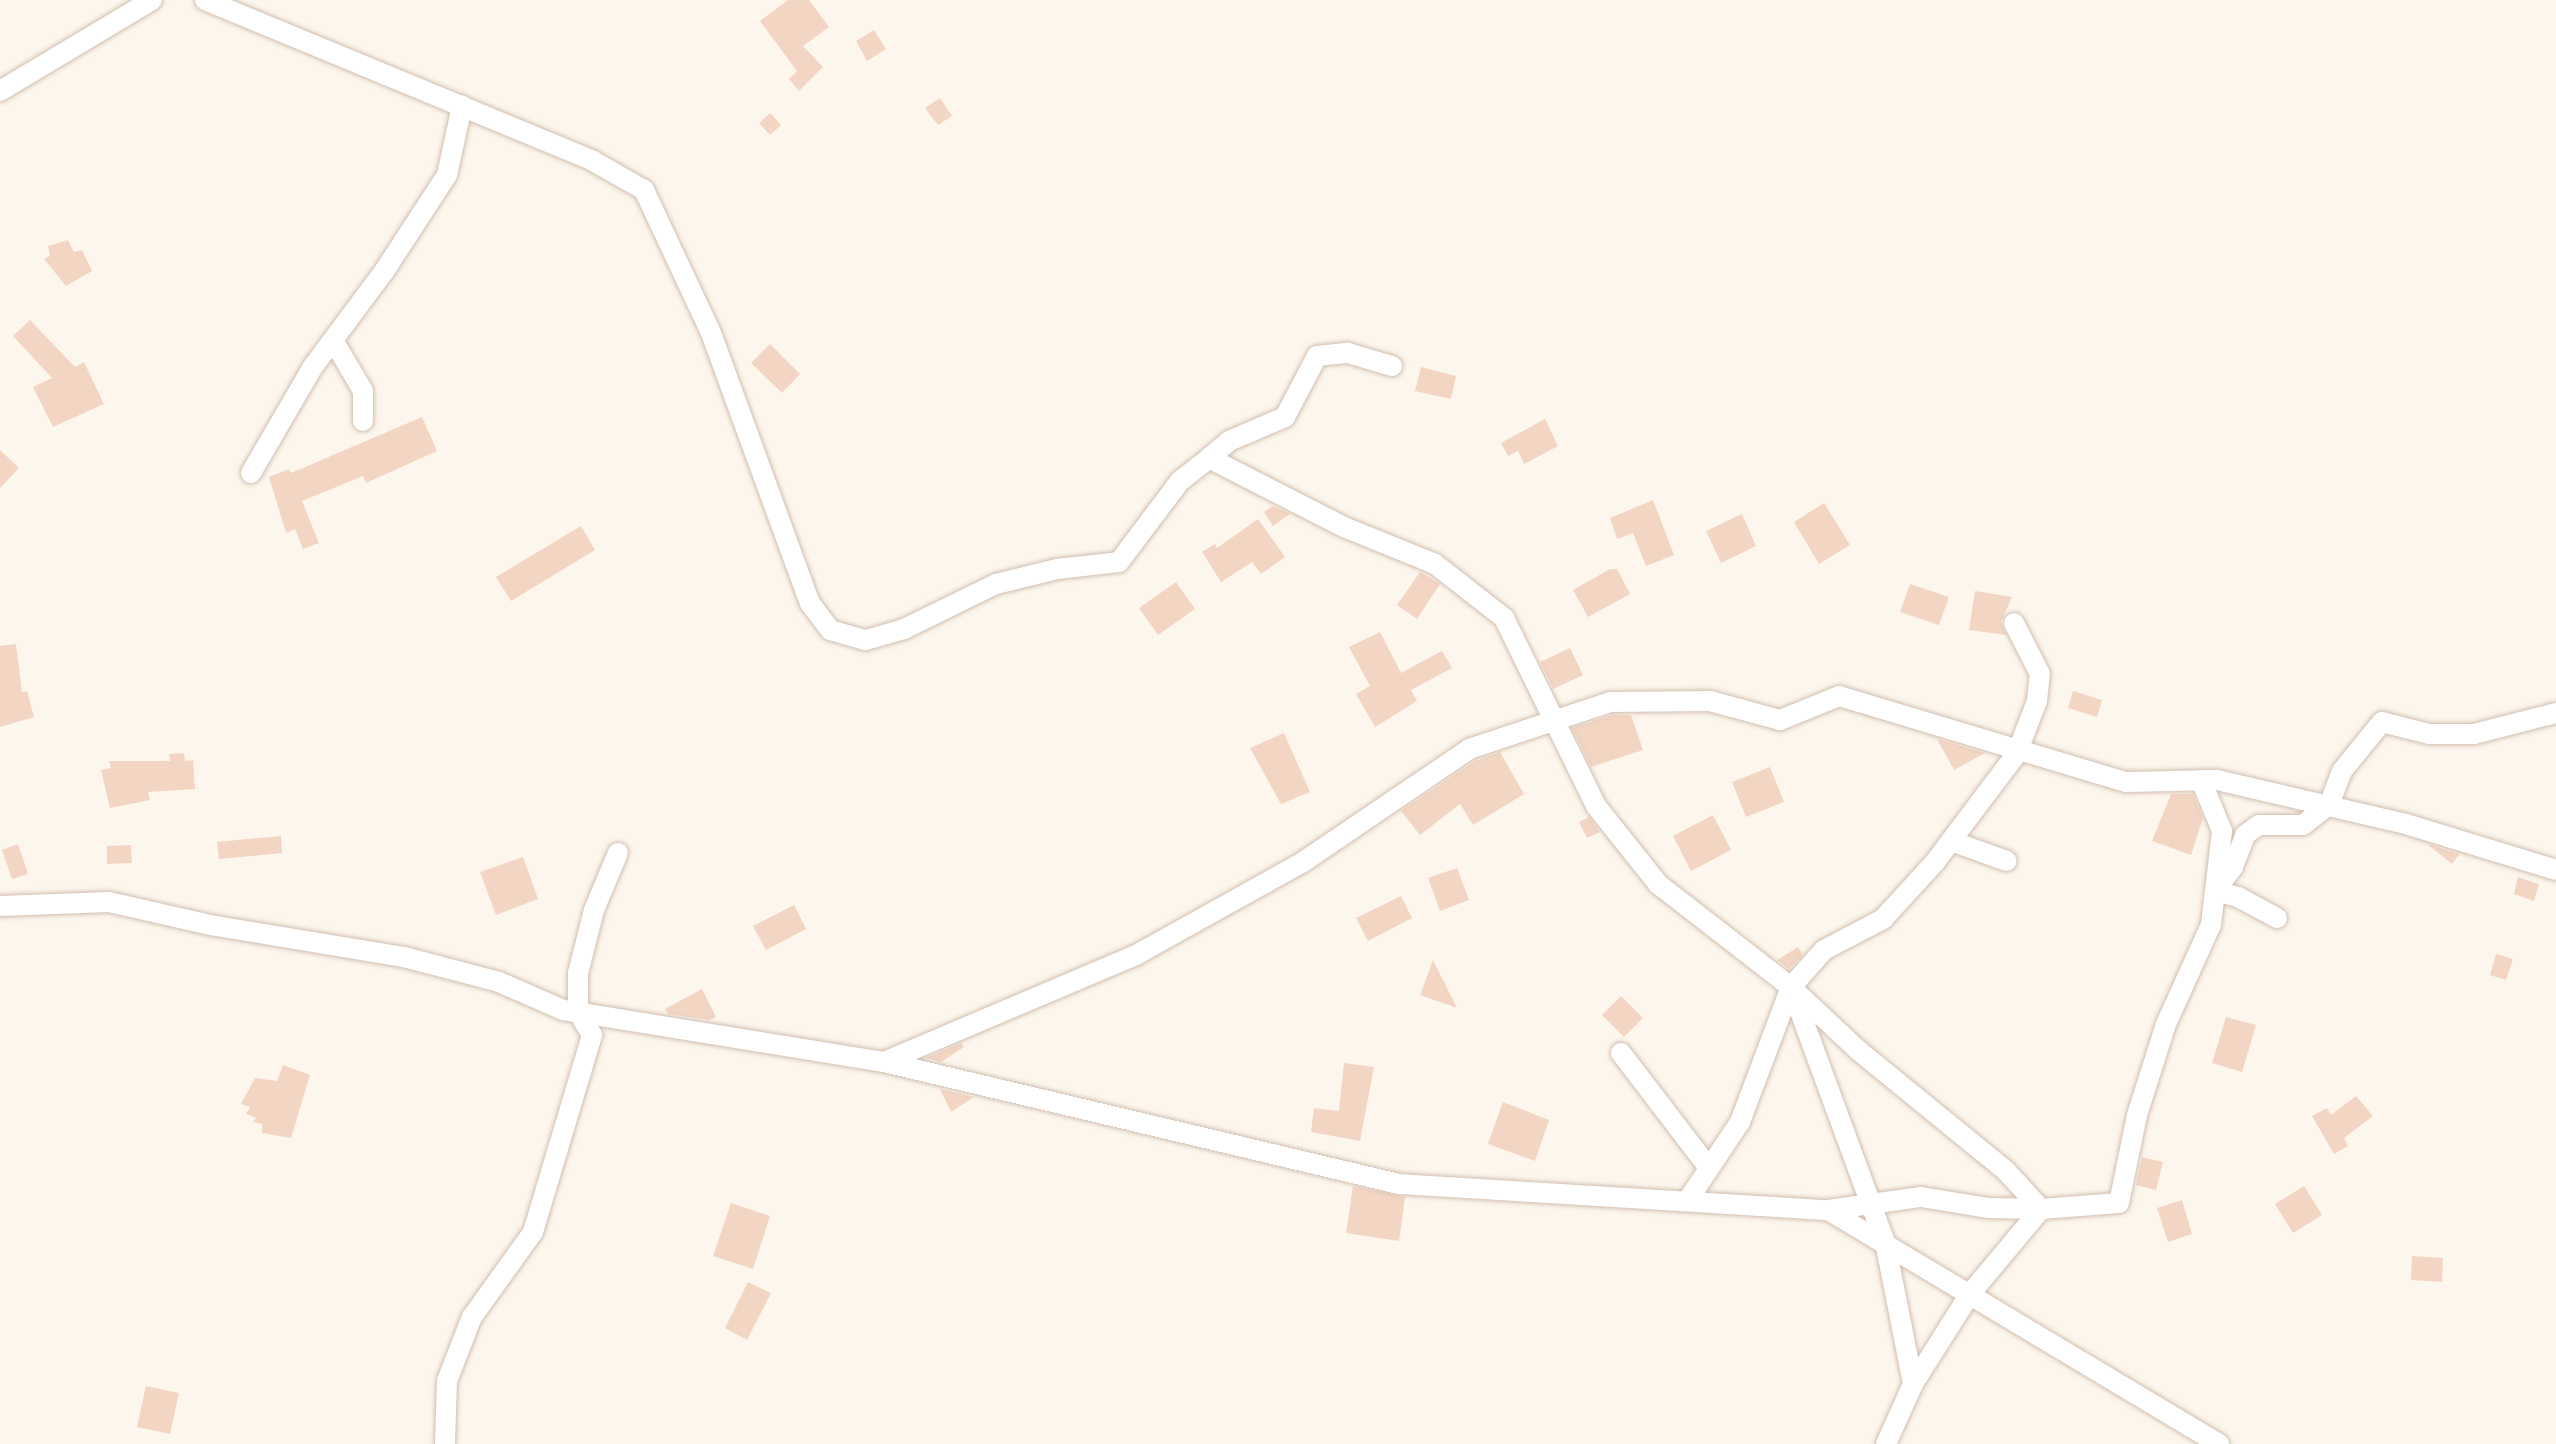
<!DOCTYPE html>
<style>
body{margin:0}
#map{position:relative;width:2556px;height:1444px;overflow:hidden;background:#fdf6ec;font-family:Rubik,sans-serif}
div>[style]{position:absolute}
.building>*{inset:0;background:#f3d5c3}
.roads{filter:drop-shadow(0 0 2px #d1beb0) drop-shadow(0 0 2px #d1beb0)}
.minor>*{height:20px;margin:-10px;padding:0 10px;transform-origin:10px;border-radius:10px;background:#fff}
span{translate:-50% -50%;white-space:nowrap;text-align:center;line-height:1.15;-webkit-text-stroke:6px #fffaf3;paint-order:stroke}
</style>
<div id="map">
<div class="building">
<div style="clip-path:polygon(788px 0,809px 0,829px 27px,803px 46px,823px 67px,799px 91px,789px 79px,797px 71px,760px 21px)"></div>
<div style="clip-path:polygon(874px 30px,886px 49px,867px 61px,856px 41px)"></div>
<div style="clip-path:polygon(940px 98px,952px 116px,938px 125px,925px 108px)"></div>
<div style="clip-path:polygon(770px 113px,781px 125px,770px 135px,759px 123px)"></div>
<div style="clip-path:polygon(68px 240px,74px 252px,82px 250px,92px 271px,66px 286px,44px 259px,50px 256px,48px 246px)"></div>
<div style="clip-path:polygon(30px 320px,75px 367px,84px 362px,104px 404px,53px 427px,33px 387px,52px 378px,13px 336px)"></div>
<div style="clip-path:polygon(770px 344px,800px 374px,782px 393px,751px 363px)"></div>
<div style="clip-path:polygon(1421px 367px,1456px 376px,1451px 399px,1415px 391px)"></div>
<div style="clip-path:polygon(422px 417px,437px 451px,366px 483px,363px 476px,302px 501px,319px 543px,303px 549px,295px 529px,286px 533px,269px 477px,289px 469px,291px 473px)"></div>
<div style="clip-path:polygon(1545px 419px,1558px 446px,1524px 464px,1518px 451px,1508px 456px,1501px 443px)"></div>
<div style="clip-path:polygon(0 450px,19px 468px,0 488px)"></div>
<div style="clip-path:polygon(1653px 500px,1674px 555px,1646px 566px,1633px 533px,1617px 539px,1610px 518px)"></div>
<div style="clip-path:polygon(1824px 503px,1850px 545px,1819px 564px,1794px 522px)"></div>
<div style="clip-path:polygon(1273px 506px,1290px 514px,1273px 526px,1264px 512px)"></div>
<div style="clip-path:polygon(1742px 514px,1756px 546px,1721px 563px,1706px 531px)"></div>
<div style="clip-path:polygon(1258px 519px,1285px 557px,1261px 574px,1252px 562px,1221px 582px,1202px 552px,1215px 544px,1217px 548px)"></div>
<div style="clip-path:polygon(581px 526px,595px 550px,511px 601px,496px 577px)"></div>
<div style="clip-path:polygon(1610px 569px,1617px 569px,1630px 594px,1588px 617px,1573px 590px)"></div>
<div style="clip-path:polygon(1420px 572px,1440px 584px,1417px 619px,1397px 605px)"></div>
<div style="clip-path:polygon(1176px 582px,1195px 609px,1158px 635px,1139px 608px)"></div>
<div style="clip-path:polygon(1910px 584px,1949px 597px,1939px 625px,1900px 612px)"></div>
<div style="clip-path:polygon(1975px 591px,2012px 597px,2001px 622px,2006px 635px,1969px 630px)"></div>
<div style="clip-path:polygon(1380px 632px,1401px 673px,1442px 651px,1452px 668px,1411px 690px,1417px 701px,1375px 727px,1356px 694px,1370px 686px,1349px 647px)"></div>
<div style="clip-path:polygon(16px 644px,22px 692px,27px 691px,34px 717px,0 727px,0 646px)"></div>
<div style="clip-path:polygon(1570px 648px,1583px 675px,1553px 689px,1540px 662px)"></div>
<div style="clip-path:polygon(2073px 691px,2102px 700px,2097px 717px,2068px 708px)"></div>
<div style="clip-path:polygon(1612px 715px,1631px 715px,1643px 750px,1591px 767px,1572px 728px)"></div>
<div style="clip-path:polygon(1284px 733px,1310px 792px,1281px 804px,1250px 748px)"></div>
<div style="clip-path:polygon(1937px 739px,1985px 753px,1954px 770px)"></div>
<div style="clip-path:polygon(1500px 752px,1524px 794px,1473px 825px,1460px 804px,1420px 835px,1401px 811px,1475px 761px)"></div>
<div style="clip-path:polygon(184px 753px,185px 761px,193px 760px,195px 789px,148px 792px,150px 800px,110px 808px,101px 770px,111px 768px,109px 761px,170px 761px,169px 754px)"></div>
<div style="clip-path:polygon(1770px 767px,1784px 802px,1746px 817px,1732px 782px)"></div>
<div style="clip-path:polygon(2171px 794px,2193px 794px,2203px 818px,2191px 855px,2152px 841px)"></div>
<div style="clip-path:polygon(1713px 815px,1731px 850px,1691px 871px,1673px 836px)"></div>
<div style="clip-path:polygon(1589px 817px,1600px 832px,1587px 838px,1579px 822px)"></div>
<div style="clip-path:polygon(281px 836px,282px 853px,219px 859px,217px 842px)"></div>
<div style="clip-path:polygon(18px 844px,28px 874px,12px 879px,2px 850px)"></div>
<div style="clip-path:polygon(2427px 844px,2459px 854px,2452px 864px)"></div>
<div style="clip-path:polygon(131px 845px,132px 863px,107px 864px,107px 846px)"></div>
<div style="clip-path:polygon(523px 857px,538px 899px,496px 915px,480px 872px)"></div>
<div style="clip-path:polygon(1457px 868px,1469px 900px,1440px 911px,1428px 878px)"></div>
<div style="clip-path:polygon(2518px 877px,2539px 884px,2534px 901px,2514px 894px)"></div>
<div style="clip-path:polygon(1401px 896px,1412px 918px,1368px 941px,1356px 918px)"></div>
<div style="clip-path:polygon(794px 905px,806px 929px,766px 950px,753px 926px)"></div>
<div style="clip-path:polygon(1798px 947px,1803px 955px,1789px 969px,1777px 960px)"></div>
<div style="clip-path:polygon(2496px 954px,2513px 959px,2506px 980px,2490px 975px)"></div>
<div style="clip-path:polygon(1433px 960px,1457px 1008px,1420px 995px)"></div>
<div style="clip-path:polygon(702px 989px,716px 1017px,709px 1020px,668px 1014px,665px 1009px)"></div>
<div style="clip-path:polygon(1621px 996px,1643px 1018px,1624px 1037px,1602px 1015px)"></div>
<div style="clip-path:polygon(2226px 1017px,2256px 1025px,2242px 1072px,2212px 1063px)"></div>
<div style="clip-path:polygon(961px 1043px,964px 1047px,941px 1062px,926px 1058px)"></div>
<div style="clip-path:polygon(1344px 1063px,1374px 1067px,1360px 1141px,1311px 1132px,1314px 1108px,1339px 1111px)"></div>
<div style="clip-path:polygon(283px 1065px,310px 1075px,291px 1138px,262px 1133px,262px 1124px,253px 1122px,256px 1118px,246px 1114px,250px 1107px,241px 1104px,255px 1078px,277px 1081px)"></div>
<div style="clip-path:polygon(940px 1089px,974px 1097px,951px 1112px)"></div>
<div style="clip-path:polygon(2356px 1096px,2373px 1116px,2344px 1138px,2348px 1146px,2334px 1154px,2312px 1116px,2327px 1108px,2331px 1115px)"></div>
<div style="clip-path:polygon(1503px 1102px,1549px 1120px,1535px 1161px,1488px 1144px)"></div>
<div style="clip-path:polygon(2142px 1157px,2163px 1162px,2156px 1190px,2136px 1185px)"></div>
<div style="clip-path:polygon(1353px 1186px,1405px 1197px,1399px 1241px,1346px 1233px)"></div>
<div style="clip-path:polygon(2304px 1186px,2322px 1215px,2293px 1233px,2275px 1204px)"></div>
<div style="clip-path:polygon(2182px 1200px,2192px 1234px,2168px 1242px,2157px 1208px)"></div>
<div style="clip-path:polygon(731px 1203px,770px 1216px,753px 1269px,713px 1256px)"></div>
<div style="clip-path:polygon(2412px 1256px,2443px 1258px,2442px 1282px,2411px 1280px)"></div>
<div style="clip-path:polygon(748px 1282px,771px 1293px,747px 1340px,725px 1328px)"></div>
<div style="clip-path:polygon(146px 1386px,179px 1393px,170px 1434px,137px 1427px)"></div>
</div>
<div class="roads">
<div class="minor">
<div style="left:205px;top:0;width:420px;rotate:22.5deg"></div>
<div style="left:593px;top:161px;width:59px;rotate:29.6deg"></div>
<div style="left:644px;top:190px;width:158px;rotate:64.9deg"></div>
<div style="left:711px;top:333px;width:288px;rotate:69.9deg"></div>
<div style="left:810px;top:603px;width:34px;rotate:53deg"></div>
<div style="left:830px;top:630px;width:37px;rotate:16deg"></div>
<div style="left:866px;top:640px;width:40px;rotate:-16deg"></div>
<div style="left:904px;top:629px;width:102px;rotate:-26.1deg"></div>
<div style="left:996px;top:584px;width:63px;rotate:-13.8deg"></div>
<div style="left:1057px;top:569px;width:62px;rotate:-6.4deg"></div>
<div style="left:1119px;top:562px;width:101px;rotate:-53deg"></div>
<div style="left:1180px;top:481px;width:37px;rotate:-38deg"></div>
<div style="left:1209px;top:458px;width:152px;rotate:27.1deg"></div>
<div style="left:1344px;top:527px;width:98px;rotate:22.1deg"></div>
<div style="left:1435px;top:564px;width:88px;rotate:38deg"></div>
<div style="left:1504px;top:618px;width:209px;rotate:63.9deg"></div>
<div style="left:1596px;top:806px;width:100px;rotate:51.5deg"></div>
<div style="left:1658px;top:884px;width:168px;rotate:37.8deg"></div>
<div style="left:1791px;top:987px;width:272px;rotate:69.8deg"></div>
<div style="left:1885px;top:1242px;width:145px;rotate:78.8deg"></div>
<div style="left:0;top:91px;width:177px;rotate:-30.9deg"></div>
<div style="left:333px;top:340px;width:59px;rotate:59.5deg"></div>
<div style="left:363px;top:391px;width:30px;rotate:90deg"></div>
<div style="left:1209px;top:458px;width:26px;rotate:-40deg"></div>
<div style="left:1229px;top:441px;width:61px;rotate:-23.2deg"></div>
<div style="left:1285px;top:417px;width:69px;rotate:-62.3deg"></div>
<div style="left:1317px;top:356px;width:31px;rotate:-6deg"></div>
<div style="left:1348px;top:353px;width:46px;rotate:16.5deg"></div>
<div style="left:251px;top:473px;width:121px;rotate:-59.8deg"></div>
<div style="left:312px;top:368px;width:122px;rotate:-53.3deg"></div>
<div style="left:385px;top:270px;width:113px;rotate:-56.9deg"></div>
<div style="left:447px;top:175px;width:71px;rotate:-77.7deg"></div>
<div style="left:1951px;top:841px;width:59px;rotate:19.7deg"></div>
<div style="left:0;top:906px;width:109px;rotate:-2.1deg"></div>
<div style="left:109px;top:902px;width:104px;rotate:12.8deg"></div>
<div style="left:210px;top:925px;width:197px;rotate:9.4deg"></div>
<div style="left:404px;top:957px;width:98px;rotate:14.7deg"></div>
<div style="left:499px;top:982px;width:70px;rotate:23.6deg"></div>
<div style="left:563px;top:1010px;width:325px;rotate:9.2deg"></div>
<div style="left:884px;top:1062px;width:529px;rotate:13.33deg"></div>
<div style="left:1399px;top:1184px;width:430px;rotate:3.5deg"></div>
<div style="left:1828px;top:1210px;width:456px;rotate:30.9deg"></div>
<div style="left:2277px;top:918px;width:44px;rotate:-151.7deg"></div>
<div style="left:2238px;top:897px;width:24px;rotate:-165deg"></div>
<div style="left:2215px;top:891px;width:30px;rotate:-53deg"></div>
<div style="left:2233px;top:867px;width:34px;rotate:-69deg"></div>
<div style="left:2245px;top:835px;width:17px;rotate:-36deg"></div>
<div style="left:2259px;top:825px;width:44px"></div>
<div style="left:2303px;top:825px;width:33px;rotate:-38deg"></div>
<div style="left:2329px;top:805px;width:36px;rotate:-69deg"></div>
<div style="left:2342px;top:771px;width:63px;rotate:-50.8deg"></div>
<div style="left:2382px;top:722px;width:49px;rotate:14.3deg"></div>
<div style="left:2429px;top:734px;width:45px"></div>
<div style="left:2474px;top:734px;width:85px;rotate:-14.4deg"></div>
<div style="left:1796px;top:992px;width:86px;rotate:43.1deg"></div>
<div style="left:1859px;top:1051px;width:190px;rotate:39.2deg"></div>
<div style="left:2006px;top:1171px;width:52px;rotate:47.4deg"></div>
<div style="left:1621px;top:1053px;width:145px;rotate:52.6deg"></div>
<div style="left:884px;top:1062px;width:274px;rotate:-23deg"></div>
<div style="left:1136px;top:955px;width:191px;rotate:-29.1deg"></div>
<div style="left:1303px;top:862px;width:201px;rotate:-34.2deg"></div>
<div style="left:1469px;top:749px;width:149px;rotate:-18.4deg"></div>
<div style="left:1610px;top:702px;width:100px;rotate:-0.6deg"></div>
<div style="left:1710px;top:701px;width:73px;rotate:15.2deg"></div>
<div style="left:1780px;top:720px;width:64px;rotate:-22.1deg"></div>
<div style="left:1839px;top:696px;width:300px;rotate:16.7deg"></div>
<div style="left:2126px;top:782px;width:91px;rotate:-1.3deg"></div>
<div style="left:2217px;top:780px;width:194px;rotate:13.1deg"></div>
<div style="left:2406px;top:824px;width:157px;rotate:17deg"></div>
<div style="left:1688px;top:1200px;width:94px;rotate:-56.3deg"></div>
<div style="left:1740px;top:1122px;width:144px;rotate:-69.3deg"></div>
<div style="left:1791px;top:987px;width:50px;rotate:-48.3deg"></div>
<div style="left:1824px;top:950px;width:67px;rotate:-27.7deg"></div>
<div style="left:1883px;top:919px;width:77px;rotate:-47.6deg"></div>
<div style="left:1935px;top:862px;width:136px;rotate:-53deg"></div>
<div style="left:2017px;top:753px;width:56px;rotate:-69deg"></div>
<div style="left:2037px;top:701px;width:27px;rotate:-84deg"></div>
<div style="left:2040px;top:674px;width:57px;rotate:-117deg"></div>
<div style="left:1828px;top:1210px;width:94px;rotate:-8deg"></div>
<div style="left:1921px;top:1197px;width:69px;rotate:9.2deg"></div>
<div style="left:1989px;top:1208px;width:52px;rotate:1.1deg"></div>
<div style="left:445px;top:1444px;width:63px;rotate:-88.2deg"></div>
<div style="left:447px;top:1381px;width:69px;rotate:-68.7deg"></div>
<div style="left:472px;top:1317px;width:105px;rotate:-54.3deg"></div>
<div style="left:533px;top:1232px;width:206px;rotate:-73.3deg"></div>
<div style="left:592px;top:1035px;width:27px;rotate:-121deg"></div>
<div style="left:578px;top:1012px;width:39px;rotate:-90deg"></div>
<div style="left:578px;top:973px;width:65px;rotate:-75.7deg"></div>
<div style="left:594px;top:910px;width:62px;rotate:-67.2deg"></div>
<div style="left:1886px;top:1444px;width:66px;rotate:-65.8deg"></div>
<div style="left:1913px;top:1384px;width:107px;rotate:-57.7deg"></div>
<div style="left:1970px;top:1294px;width:111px;rotate:-50.1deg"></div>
<div style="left:2041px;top:1209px;width:78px;rotate:-4.4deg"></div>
<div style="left:2119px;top:1203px;width:90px;rotate:-78.4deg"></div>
<div style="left:2137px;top:1115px;width:96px;rotate:-72.3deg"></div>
<div style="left:2166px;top:1024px;width:109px;rotate:-65.6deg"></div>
<div style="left:2211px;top:925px;width:95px;rotate:-83.3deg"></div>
<div style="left:2222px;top:831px;width:55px;rotate:-112.4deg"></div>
</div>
</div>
</div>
